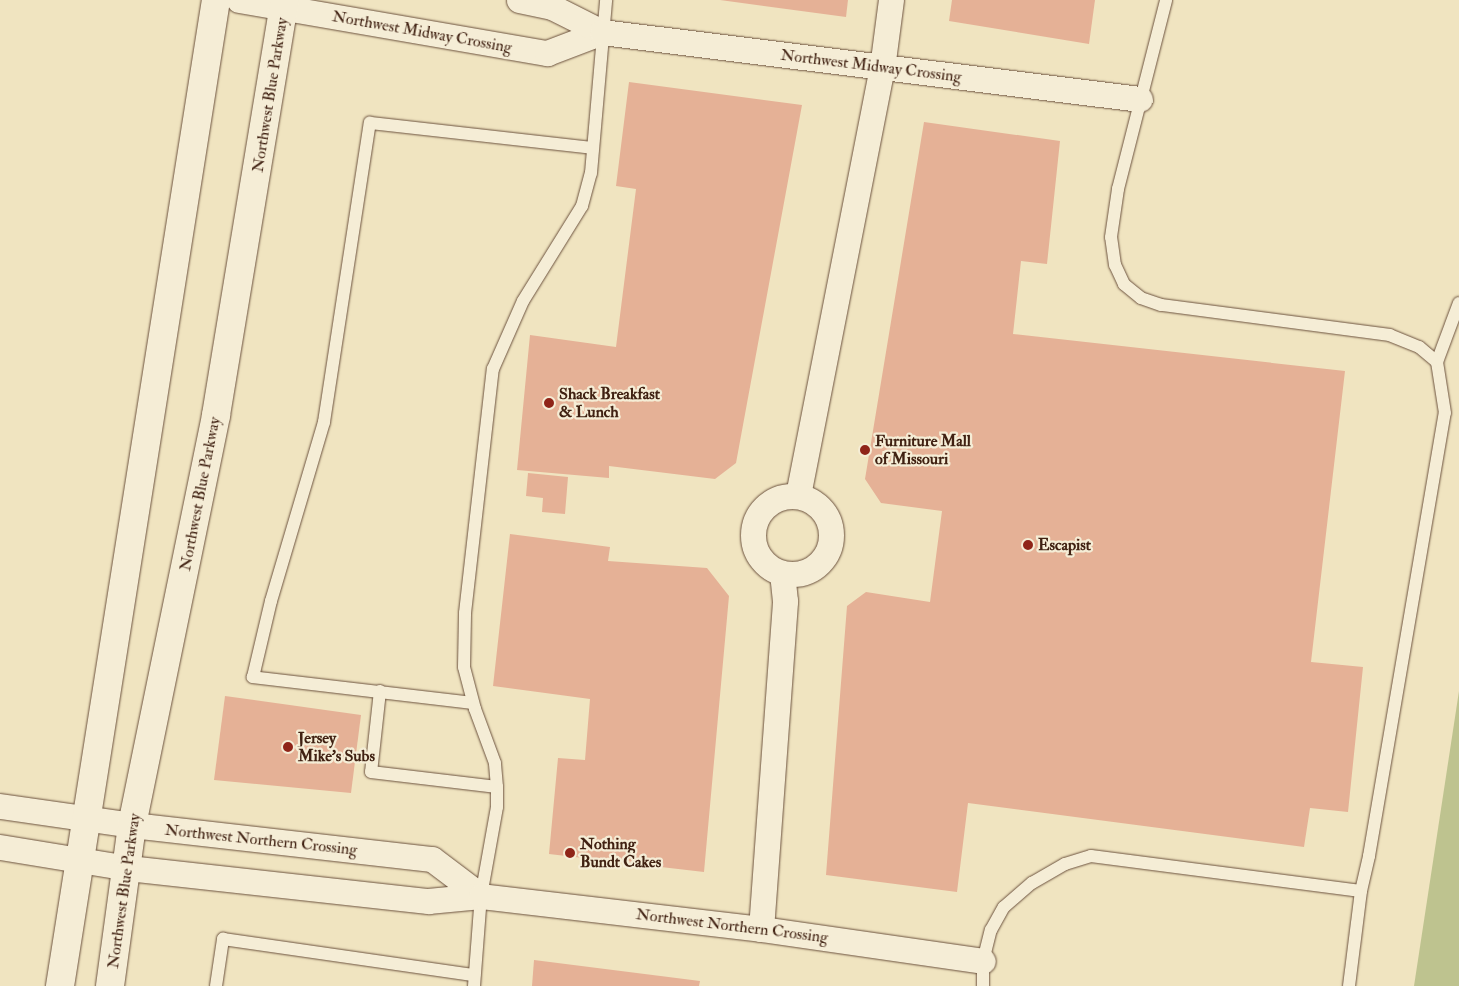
<!DOCTYPE html>
<style>
body{margin:0}
#map{position:relative;width:1459px;height:986px;overflow:hidden;background:#f0e4c0;font-family:"IM FELL Double Pica",serif}
div>[style]{position:absolute}
.green>*{inset:0;background:#bec38f}
.building>*{inset:0;background:#e5b196}
.roads{filter:drop-shadow(0 0 1px #6c523e) drop-shadow(0 0 1px #6c523e)}
.service>*{height:12px;margin:-6px;padding:0 6px;transform-origin:6px;border-radius:6px;background:#f5edd6}
.minor>*{height:25px;margin:-12.5px;padding:0 12.5px;transform-origin:12.5px;border-radius:12.5px;background:#f5edd6}
.minor>.ring{margin:-12.5px;padding:0;box-sizing:content-box;background:none;border:25px solid #f5edd6;border-radius:50%}
.tertiary>*{height:28px;margin:-14px;padding:0 14px;transform-origin:14px;border-radius:14px;background:#f5edd6}
.dots>*{width:14px;height:14px;translate:-50% -50%;box-sizing:border-box;border:2px solid #f5edd6;border-radius:50%}
span{translate:-50% -50%;white-space:nowrap;text-align:center;line-height:1.15;-webkit-text-stroke:4.5px #f5edd6;paint-order:stroke}
.street-label{font-size:16px;color:#402112}
.poi-label{font-size:16px;color:#402112;font-weight:700}
.left{translate:0 -50%;text-align:left}
</style>
<div id="map">
<div class="green">
<div style="clip-path:polygon(1459px 691px,1459px 986px,1414px 986px)"></div>
</div>
<div class="building">
<div style="clip-path:polygon(720px 0,848px 0,846px 17px)"></div>
<div style="clip-path:polygon(952px 0,1095px 0,1089px 44px,949px 21px)"></div>
<div style="clip-path:polygon(629px 82px,802px 105px,736px 463px,715px 479px,609px 466px,609px 478px,517px 470px,530px 335px,616px 347px,636px 189px,616px 186px)"></div>
<div style="clip-path:polygon(924px 122px,1060px 141px,1047px 264px,1021px 261px,1013px 334px,1345px 371px,1311px 662px,1363px 667px,1348px 812px,1310px 808px,1304px 847px,968px 803px,957px 892px,826px 875px,847px 606px,866px 592px,930px 602px,942px 511px,881px 503px,865px 479px)"></div>
<div style="clip-path:polygon(528px 473px,568px 477px,565px 514px,542px 512px,543px 498px,526px 496px)"></div>
<div style="clip-path:polygon(510px 534px,610px 547px,608px 561px,707px 568px,729px 596px,704px 872px,549px 854px,558px 758px,585px 760px,590px 699px,493px 686px)"></div>
<div style="clip-path:polygon(225px 696px,361px 715px,351px 793px,214px 780px)"></div>
<div style="clip-path:polygon(534px 960px,700px 981px,699px 986px,532px 986px)"></div>
</div>
<div class="roads">
<div class="service">
<div style="left:1437px;top:362px;width:63px;rotate:-69.6deg"></div>
<div style="left:380px;top:691px;width:81px;rotate:96.3deg"></div>
<div style="left:371px;top:772px;width:127px;rotate:6.8deg"></div>
<div style="left:473px;top:703px;width:222px;rotate:-173.3deg"></div>
<div style="left:253px;top:677px;width:78px;rotate:-76.7deg"></div>
<div style="left:271px;top:601px;width:187px;rotate:-73.5deg"></div>
<div style="left:324px;top:422px;width:303px;rotate:-81.3deg"></div>
<div style="left:370px;top:123px;width:224px;rotate:6.4deg"></div>
<div style="left:216px;top:986px;width:48px;rotate:-81.5deg"></div>
<div style="left:223px;top:939px;width:254px;rotate:8.2deg"></div>
<div style="left:474px;top:986px;width:90px;rotate:-85.6deg"></div>
<div style="left:481px;top:896px;width:90px;rotate:-79.8deg"></div>
<div style="left:497px;top:807px;width:20px;rotate:-90deg"></div>
<div style="left:497px;top:787px;width:24px;rotate:-95deg"></div>
<div style="left:495px;top:763px;width:58px;rotate:-110.3deg"></div>
<div style="left:475px;top:709px;width:43px;rotate:-104.7deg"></div>
<div style="left:464px;top:667px;width:54px;rotate:-88.9deg"></div>
<div style="left:465px;top:613px;width:246px;rotate:-83.5deg"></div>
<div style="left:493px;top:369px;width:74px;rotate:-66.2deg"></div>
<div style="left:523px;top:301px;width:112px;rotate:-58.2deg"></div>
<div style="left:582px;top:206px;width:34px;rotate:-75deg"></div>
<div style="left:591px;top:173px;width:174px;rotate:-85deg"></div>
<div style="left:983px;top:986px;width:25px;rotate:-90deg"></div>
<div style="left:983px;top:961px;width:32px;rotate:-76deg"></div>
<div style="left:991px;top:930px;width:26px;rotate:-61deg"></div>
<div style="left:1004px;top:907px;width:37px;rotate:-41deg"></div>
<div style="left:1032px;top:883px;width:38px;rotate:-30deg"></div>
<div style="left:1065px;top:864px;width:27px;rotate:-17deg"></div>
<div style="left:1091px;top:856px;width:272px;rotate:7.4deg"></div>
<div style="left:1361px;top:891px;width:36px;rotate:-77deg"></div>
<div style="left:1369px;top:856px;width:449px;rotate:-80.3deg"></div>
<div style="left:1445px;top:413px;width:52px;rotate:-98.9deg"></div>
<div style="left:1437px;top:362px;width:23px;rotate:-140deg"></div>
<div style="left:1419px;top:347px;width:31px;rotate:-158deg"></div>
<div style="left:1390px;top:335px;width:231px;rotate:-172.5deg"></div>
<div style="left:1161px;top:305px;width:21px;rotate:-161deg"></div>
<div style="left:1141px;top:298px;width:22px;rotate:-141deg"></div>
<div style="left:1124px;top:284px;width:21px;rotate:-115deg"></div>
<div style="left:1115px;top:265px;width:28px;rotate:-98deg"></div>
<div style="left:1111px;top:237px;width:49px;rotate:-81.7deg"></div>
<div style="left:1118px;top:189px;width:195px;rotate:-75.7deg"></div>
<div style="left:1349px;top:986px;width:96px;rotate:-82.8deg"></div>
</div>
<div class="minor">
<div style="left:239px;top:0;width:313px;rotate:9.8deg"></div>
<div style="left:547px;top:53px;width:59px;rotate:-20.9deg"></div>
<div style="left:519px;top:0;width:34px;rotate:12deg"></div>
<div style="left:552px;top:7px;width:56px;rotate:26.6deg"></div>
<div style="left:602px;top:32px;width:542px;rotate:7.1deg"></div>
<div style="left:798px;top:495px;width:435px;rotate:-78.9deg"></div>
<div style="left:882px;top:68px;width:69px;rotate:-82.5deg"></div>
<div class="ring" style="left:753px;top:496px;width:53px;height:53px"></div>
<div style="left:0;top:806px;width:133px;rotate:8.2deg"></div>
<div style="left:132px;top:825px;width:302px;rotate:6.5deg"></div>
<div style="left:432px;top:859px;width:61px;rotate:37.1deg"></div>
<div style="left:0;top:847px;width:130px;rotate:9.3deg"></div>
<div style="left:128px;top:868px;width:302px;rotate:6.3deg"></div>
<div style="left:428px;top:901px;width:53px;rotate:-5.4deg"></div>
<div style="left:481px;top:896px;width:282px;rotate:6.7deg"></div>
<div style="left:761px;top:929px;width:224px;rotate:8.2deg"></div>
<div style="left:761px;top:929px;width:329px;rotate:-85.8deg"></div>
<div style="left:785px;top:601px;width:28px;rotate:-96deg"></div>
</div>
<div class="tertiary">
<div style="left:60px;top:986px;width:998px;rotate:-81.01deg"></div>
<div style="left:110px;top:986px;width:162px;rotate:-82.2deg"></div>
<div style="left:132px;top:825px;width:419px;rotate:-78.4deg"></div>
<div style="left:216px;top:415px;width:421px;rotate:-80.6deg"></div>
</div>
</div>
<div class="dots">
<div style="left:549px;top:403px;background:#8f2418"></div>
<div style="left:865px;top:450px;background:#8f2418"></div>
<div style="left:1028px;top:545px;background:#8f2418"></div>
<div style="left:288px;top:747px;background:#8f2418"></div>
<div style="left:570px;top:853px;background:#8f2418"></div>
</div>
<div class="street-label">
<span style="left:422px;top:32px;rotate:10deg">Northwest Midway Crossing</span>
<span style="left:871px;top:66px;rotate:7deg">Northwest Midway Crossing</span>
<span style="left:270px;top:95px;rotate:-81deg">Northwest Blue Parkway</span>
<span style="left:200px;top:494px;rotate:-79deg">Northwest Blue Parkway</span>
<span style="left:261px;top:840px;rotate:6deg">Northwest Northern Crossing</span>
<span style="left:124px;top:891px;rotate:-82deg">Northwest Blue Parkway</span>
<span style="left:732px;top:926px;rotate:7deg">Northwest Northern Crossing</span>
</div>
<div class="poi-label">
<span class="left" style="left:559px;top:403px">Shack Breakfast<br>&amp; Lunch</span>
<span class="left" style="left:875px;top:450px">Furniture Mall<br>of Missouri</span>
<span class="left" style="left:1038px;top:545px">Escapist</span>
<span class="left" style="left:298px;top:747px">Jersey<br>Mike's Subs</span>
<span class="left" style="left:580px;top:853px">Nothing<br>Bundt Cakes</span>
</div>
</div>
